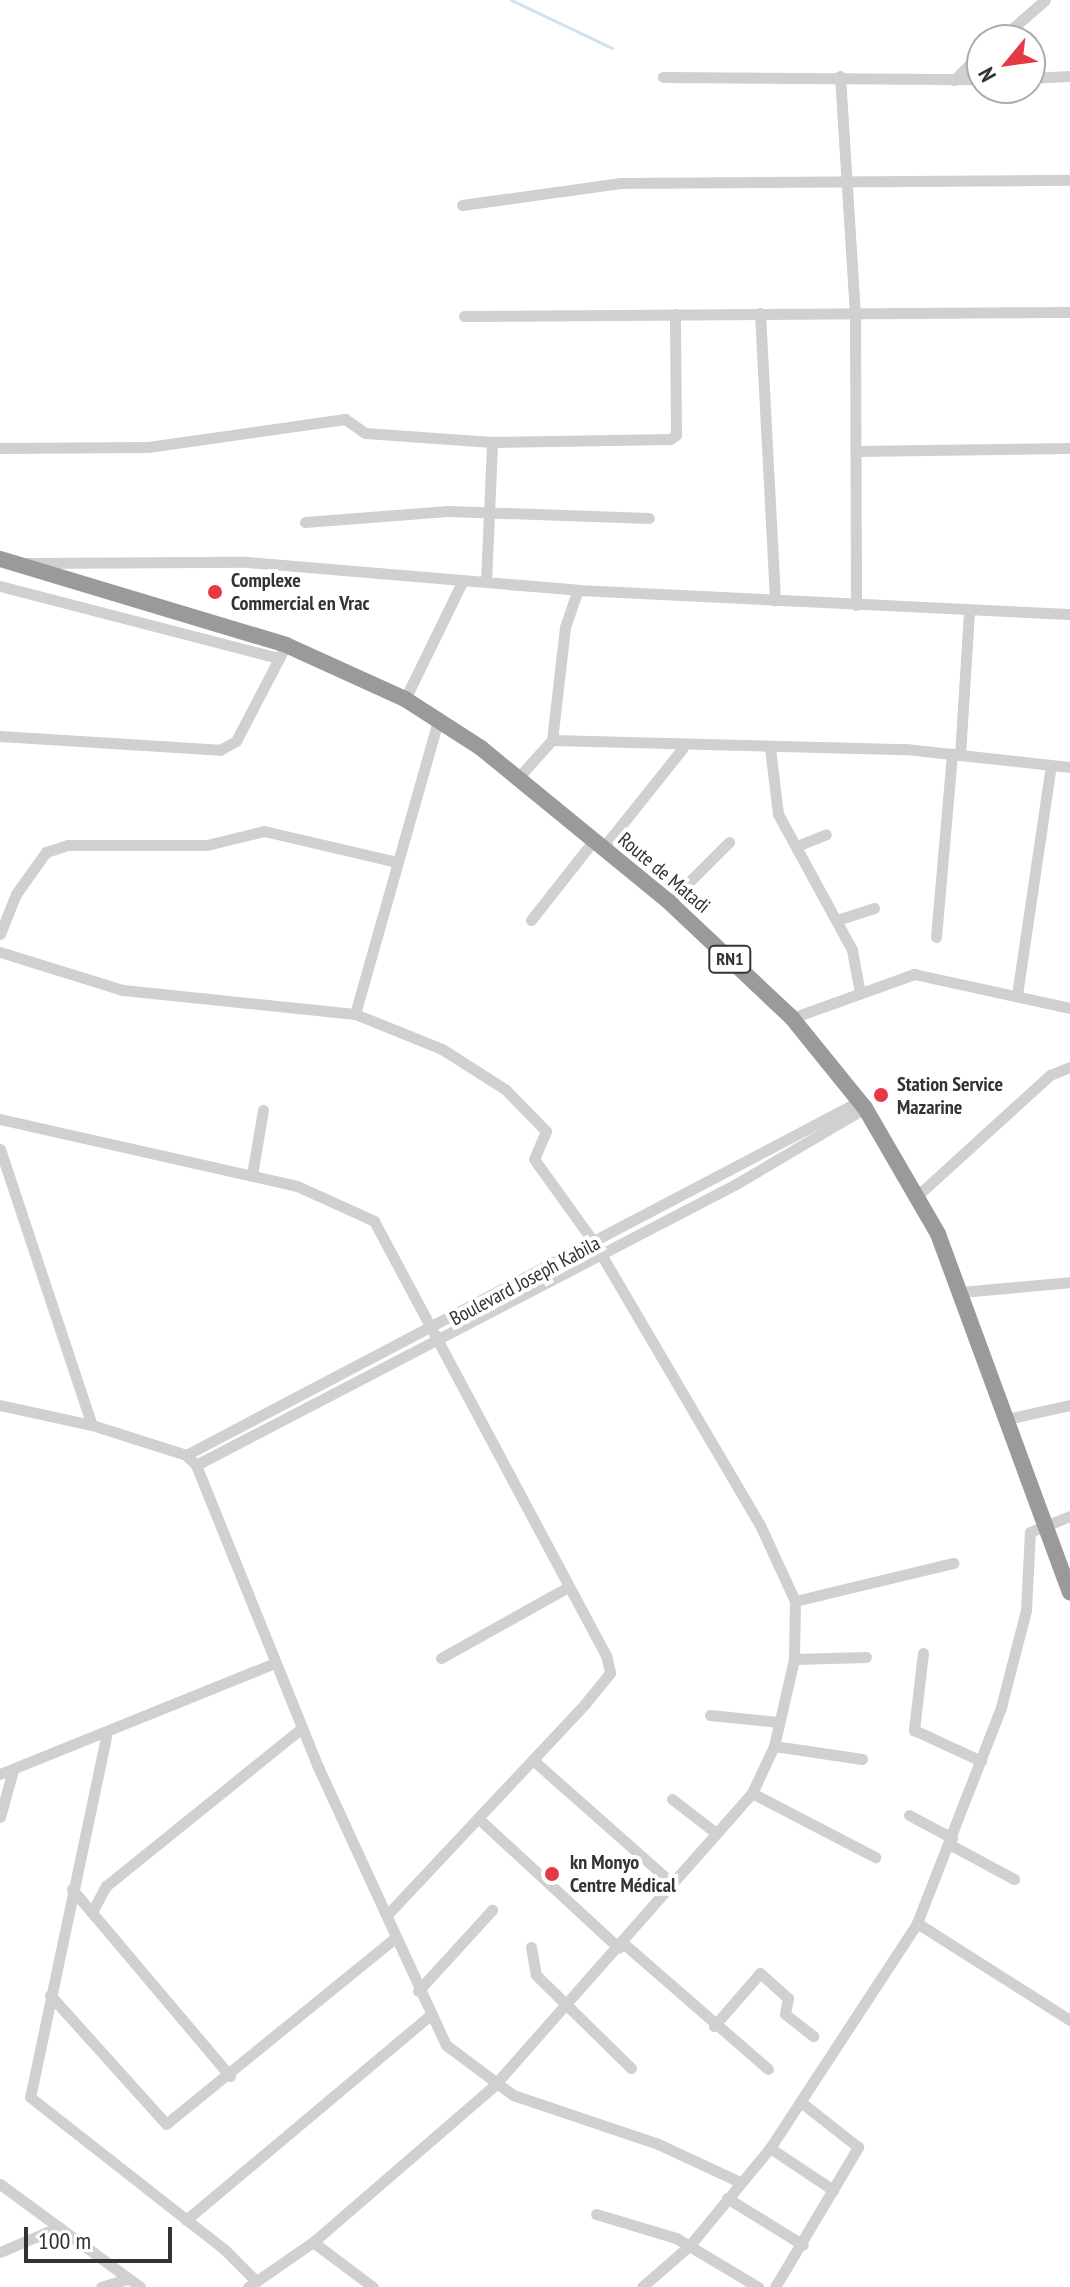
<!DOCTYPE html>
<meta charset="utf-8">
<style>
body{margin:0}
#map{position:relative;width:1070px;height:2287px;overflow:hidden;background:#fff;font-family:"PT Sans Narrow",sans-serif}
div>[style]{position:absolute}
.stream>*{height:3px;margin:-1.5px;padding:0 1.5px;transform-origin:1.5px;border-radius:1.5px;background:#cfe2ee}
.minor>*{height:11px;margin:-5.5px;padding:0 5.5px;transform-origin:5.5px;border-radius:5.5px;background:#d0d0d0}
.highway>*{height:16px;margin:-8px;padding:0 8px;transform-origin:8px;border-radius:8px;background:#9a9a9a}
.dots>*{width:22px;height:22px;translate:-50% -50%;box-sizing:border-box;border:4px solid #fff;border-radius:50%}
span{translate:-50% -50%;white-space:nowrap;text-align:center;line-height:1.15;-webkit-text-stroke:8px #fff;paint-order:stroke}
.shield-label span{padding:2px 6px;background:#fff;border:2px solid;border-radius:6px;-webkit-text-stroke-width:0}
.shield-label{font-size:18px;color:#333;font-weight:700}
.poi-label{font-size:20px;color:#333;font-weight:700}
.left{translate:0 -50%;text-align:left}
.street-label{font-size:20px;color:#333}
.north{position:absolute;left:966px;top:24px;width:80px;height:80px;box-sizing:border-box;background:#fff;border:2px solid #adadad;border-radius:50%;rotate:241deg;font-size:22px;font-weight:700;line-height:32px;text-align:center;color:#333}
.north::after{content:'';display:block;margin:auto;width:28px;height:36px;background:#e63946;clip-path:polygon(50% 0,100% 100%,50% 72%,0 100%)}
.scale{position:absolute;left:24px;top:2227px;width:148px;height:36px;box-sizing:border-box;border:4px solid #333;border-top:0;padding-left:10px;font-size:24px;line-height:28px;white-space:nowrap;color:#333;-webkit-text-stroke:6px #fff;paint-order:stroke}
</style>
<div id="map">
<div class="stream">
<div style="left:511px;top:0;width:112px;rotate:25.4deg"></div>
</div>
<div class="minor">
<div style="left:999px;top:40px;width:61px;rotate:-41deg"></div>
<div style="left:840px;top:76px;width:236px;rotate:86.4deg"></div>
<div style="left:855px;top:312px;width:293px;rotate:89.8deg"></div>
<div style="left:663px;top:77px;width:319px;rotate:0.4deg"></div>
<div style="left:1030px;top:78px;width:40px;rotate:-2.9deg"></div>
<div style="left:954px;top:80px;width:40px;rotate:-45deg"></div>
<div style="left:462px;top:205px;width:160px;rotate:-7.9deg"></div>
<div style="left:620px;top:183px;width:450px;rotate:-0.4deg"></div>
<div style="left:760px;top:313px;width:288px;rotate:87deg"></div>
<div style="left:464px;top:316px;width:606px;rotate:-0.38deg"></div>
<div style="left:0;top:448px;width:148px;rotate:-0.4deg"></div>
<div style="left:148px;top:447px;width:199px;rotate:-8.1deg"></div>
<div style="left:345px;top:419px;width:24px;rotate:35deg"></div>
<div style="left:365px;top:433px;width:127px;rotate:4.1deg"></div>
<div style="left:492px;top:442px;width:178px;rotate:-1deg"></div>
<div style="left:670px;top:439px;width:7px;rotate:-34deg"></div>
<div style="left:676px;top:435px;width:121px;rotate:-90.5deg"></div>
<div style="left:856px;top:451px;width:214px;rotate:-0.8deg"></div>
<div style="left:305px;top:522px;width:143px;rotate:-4.4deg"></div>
<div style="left:448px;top:511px;width:201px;rotate:2deg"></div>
<div style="left:28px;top:563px;width:219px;rotate:-0.3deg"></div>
<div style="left:247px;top:562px;width:332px;rotate:4.8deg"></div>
<div style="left:578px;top:590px;width:493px;rotate:2.8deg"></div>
<div style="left:486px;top:582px;width:140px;rotate:-87.5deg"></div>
<div style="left:0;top:586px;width:288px;rotate:14.5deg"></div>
<div style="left:405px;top:699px;width:132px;rotate:-64deg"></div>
<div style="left:0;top:736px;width:220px;rotate:3.6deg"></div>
<div style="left:220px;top:750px;width:18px;rotate:-29deg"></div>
<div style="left:236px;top:741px;width:108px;rotate:-62.5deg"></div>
<div style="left:552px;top:740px;width:354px;rotate:1.5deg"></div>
<div style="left:906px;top:749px;width:165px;rotate:6.3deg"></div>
<div style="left:770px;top:748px;width:66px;rotate:83.1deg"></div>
<div style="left:778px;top:814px;width:155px;rotate:61.4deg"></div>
<div style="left:852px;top:950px;width:44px;rotate:79.5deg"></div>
<div style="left:960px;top:755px;width:144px;rotate:-86.4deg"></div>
<div style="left:518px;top:778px;width:51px;rotate:-48.2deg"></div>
<div style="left:552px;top:740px;width:114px;rotate:-83.4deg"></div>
<div style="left:565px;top:627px;width:39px;rotate:-71deg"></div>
<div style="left:797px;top:846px;width:31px;rotate:-22deg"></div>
<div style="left:603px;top:848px;width:127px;rotate:-51.4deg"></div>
<div style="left:669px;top:902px;width:85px;rotate:-45deg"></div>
<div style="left:531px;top:920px;width:102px;rotate:-51.8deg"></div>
<div style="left:837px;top:920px;width:39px;rotate:-18deg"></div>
<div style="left:0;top:934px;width:43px;rotate:-68.2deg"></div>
<div style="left:16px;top:894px;width:52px;rotate:-54.5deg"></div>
<div style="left:46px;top:852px;width:22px;rotate:-18deg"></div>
<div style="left:67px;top:845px;width:140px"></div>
<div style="left:207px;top:845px;width:59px;rotate:-13.8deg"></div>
<div style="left:264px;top:831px;width:137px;rotate:13.1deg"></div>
<div style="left:936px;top:937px;width:184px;rotate:-85deg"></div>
<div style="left:0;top:952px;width:129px;rotate:17.2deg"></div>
<div style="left:123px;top:990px;width:233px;rotate:5.9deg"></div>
<div style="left:355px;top:1014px;width:94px;rotate:21.9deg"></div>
<div style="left:442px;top:1049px;width:76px;rotate:32.6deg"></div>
<div style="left:506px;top:1090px;width:57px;rotate:45.7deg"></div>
<div style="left:546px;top:1131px;width:30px;rotate:113deg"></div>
<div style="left:534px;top:1159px;width:105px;rotate:54.3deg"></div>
<div style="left:595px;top:1244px;width:326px;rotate:59.6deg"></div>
<div style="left:760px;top:1525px;width:84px;rotate:65.3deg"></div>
<div style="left:795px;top:1601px;width:58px;rotate:91deg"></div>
<div style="left:794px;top:1659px;width:89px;rotate:102.9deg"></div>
<div style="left:774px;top:1746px;width:52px;rotate:115.1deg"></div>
<div style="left:752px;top:1793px;width:389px;rotate:131.4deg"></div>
<div style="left:495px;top:2085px;width:240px;rotate:139.2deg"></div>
<div style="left:313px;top:2242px;width:79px;rotate:145.3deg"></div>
<div style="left:1017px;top:995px;width:232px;rotate:-81.6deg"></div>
<div style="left:355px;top:1014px;width:308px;rotate:-74.2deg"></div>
<div style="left:792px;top:1018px;width:130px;rotate:-19.8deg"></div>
<div style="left:914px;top:974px;width:160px;rotate:12.3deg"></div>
<div style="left:0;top:1119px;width:304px;rotate:12.7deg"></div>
<div style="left:297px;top:1186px;width:85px;rotate:24.4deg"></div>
<div style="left:374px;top:1221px;width:492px;rotate:61.9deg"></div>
<div style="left:606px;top:1655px;width:18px;rotate:77deg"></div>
<div style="left:610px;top:1673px;width:40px;rotate:129deg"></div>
<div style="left:585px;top:1704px;width:289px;rotate:133.2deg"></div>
<div style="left:0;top:1149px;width:291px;rotate:71.6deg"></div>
<div style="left:252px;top:1175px;width:66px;rotate:-80.4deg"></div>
<div style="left:917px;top:1196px;width:180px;rotate:-42.3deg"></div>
<div style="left:1050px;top:1075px;width:22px;rotate:-22deg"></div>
<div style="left:961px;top:1292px;width:109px;rotate:-5.2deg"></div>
<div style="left:0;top:1405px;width:94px;rotate:12.3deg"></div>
<div style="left:92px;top:1425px;width:99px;rotate:17.7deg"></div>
<div style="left:186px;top:1455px;width:14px;rotate:45deg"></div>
<div style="left:196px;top:1465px;width:328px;rotate:68deg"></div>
<div style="left:319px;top:1769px;width:304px;rotate:65.3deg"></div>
<div style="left:446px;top:2045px;width:84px;rotate:36.7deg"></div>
<div style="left:513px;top:2095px;width:151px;rotate:18.6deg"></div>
<div style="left:656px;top:2143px;width:93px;rotate:24.9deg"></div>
<div style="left:1007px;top:1419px;width:65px;rotate:-12.5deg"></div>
<div style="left:186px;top:1455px;width:761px;rotate:-27.71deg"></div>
<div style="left:196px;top:1465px;width:609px;rotate:-27.49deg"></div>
<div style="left:736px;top:1184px;width:150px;rotate:-30.5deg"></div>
<div style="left:795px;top:1601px;width:163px;rotate:-13.5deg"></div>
<div style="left:923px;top:1653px;width:78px;rotate:96.7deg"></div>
<div style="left:914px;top:1730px;width:74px;rotate:24.8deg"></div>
<div style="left:441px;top:1658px;width:145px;rotate:-29.2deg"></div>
<div style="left:794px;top:1659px;width:72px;rotate:-1.6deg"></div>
<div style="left:710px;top:1715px;width:69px;rotate:5.8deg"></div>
<div style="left:106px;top:1737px;width:368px;rotate:101.9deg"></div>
<div style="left:30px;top:2097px;width:248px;rotate:38.1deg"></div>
<div style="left:225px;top:2250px;width:44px;rotate:45deg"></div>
<div style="left:256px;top:2281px;width:7px;rotate:124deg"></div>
<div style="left:774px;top:1746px;width:89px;rotate:8.4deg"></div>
<div style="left:534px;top:1761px;width:186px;rotate:41.5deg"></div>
<div style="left:0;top:1774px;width:297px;rotate:-22deg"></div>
<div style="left:752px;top:1793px;width:139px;rotate:27.5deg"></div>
<div style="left:672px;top:1799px;width:56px;rotate:37.7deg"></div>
<div style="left:909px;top:1815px;width:49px;rotate:28.1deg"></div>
<div style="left:0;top:1817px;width:49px;rotate:-74.5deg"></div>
<div style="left:479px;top:1819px;width:190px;rotate:42.7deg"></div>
<div style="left:949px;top:1844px;width:74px;rotate:28.3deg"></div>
<div style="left:72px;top:1889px;width:245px;rotate:49.8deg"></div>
<div style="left:92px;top:1912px;width:30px;rotate:-62deg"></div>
<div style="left:106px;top:1886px;width:252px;rotate:-38.9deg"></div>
<div style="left:917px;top:1923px;width:181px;rotate:32.4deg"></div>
<div style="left:623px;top:1943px;width:192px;rotate:41deg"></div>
<div style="left:531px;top:1947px;width:28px;rotate:80deg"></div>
<div style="left:536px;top:1975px;width:133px;rotate:44.4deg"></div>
<div style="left:418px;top:1991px;width:110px;rotate:-47.6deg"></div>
<div style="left:50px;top:1995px;width:173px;rotate:48deg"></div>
<div style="left:166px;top:2124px;width:295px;rotate:-39.1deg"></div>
<div style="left:714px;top:2026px;width:70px;rotate:-49deg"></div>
<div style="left:760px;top:1973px;width:38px;rotate:42deg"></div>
<div style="left:788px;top:1998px;width:16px;rotate:101deg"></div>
<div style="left:785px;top:2014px;width:36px;rotate:38deg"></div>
<div style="left:770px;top:2148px;width:76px;rotate:33.7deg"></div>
<div style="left:0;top:2184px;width:174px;rotate:36.3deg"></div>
<div style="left:727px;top:2198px;width:89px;rotate:31.7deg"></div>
<div style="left:596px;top:2214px;width:84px;rotate:16.7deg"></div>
<div style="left:676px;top:2238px;width:96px;rotate:30.9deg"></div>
<div style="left:186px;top:2220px;width:316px;rotate:-40deg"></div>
<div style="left:313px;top:2242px;width:75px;rotate:36.9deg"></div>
<div style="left:0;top:2252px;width:64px;rotate:-23deg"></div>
<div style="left:101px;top:2287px;width:28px;rotate:-17deg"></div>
<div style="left:642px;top:2287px;width:64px;rotate:-41.2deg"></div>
<div style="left:690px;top:2245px;width:126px;rotate:-50.5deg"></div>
<div style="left:770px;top:2148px;width:269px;rotate:-56.8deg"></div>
<div style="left:917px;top:1923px;width:232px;rotate:-68.7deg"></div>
<div style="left:1001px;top:1707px;width:100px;rotate:-75.5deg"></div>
<div style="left:1026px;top:1610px;width:78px;rotate:-87.1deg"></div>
<div style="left:1030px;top:1532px;width:43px;rotate:-21.8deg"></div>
<div style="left:775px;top:2287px;width:163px;rotate:-59.3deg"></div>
<div style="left:858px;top:2147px;width:71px;rotate:-141.8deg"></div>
</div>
<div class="highway">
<div style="left:0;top:559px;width:299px;rotate:16.7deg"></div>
<div style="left:286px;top:645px;width:131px;rotate:24.4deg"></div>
<div style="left:405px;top:699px;width:90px;rotate:32.8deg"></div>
<div style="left:481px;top:748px;width:243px;rotate:39.3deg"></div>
<div style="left:669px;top:902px;width:169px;rotate:43.3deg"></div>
<div style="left:792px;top:1018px;width:116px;rotate:51deg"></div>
<div style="left:865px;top:1108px;width:146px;rotate:59.9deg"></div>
<div style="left:938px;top:1234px;width:382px;rotate:69.8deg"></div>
</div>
<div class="dots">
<div style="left:215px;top:592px;background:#e63946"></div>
<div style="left:881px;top:1095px;background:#e63946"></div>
<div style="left:552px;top:1874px;background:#e63946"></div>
</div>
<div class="shield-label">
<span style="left:730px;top:959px">RN1</span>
</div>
<div class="poi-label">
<span class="left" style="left:231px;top:592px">Complexe<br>Commercial en Vrac</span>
<span class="left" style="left:897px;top:1096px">Station Service<br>Mazarine</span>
<span class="left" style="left:570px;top:1874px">kn Monyo<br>Centre Médical</span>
</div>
<div class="street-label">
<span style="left:664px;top:873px;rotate:40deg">Route de Matadi</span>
<span style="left:525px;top:1281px;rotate:-28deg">Boulevard Joseph Kabila</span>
</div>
<div class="north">N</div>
<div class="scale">100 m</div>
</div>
